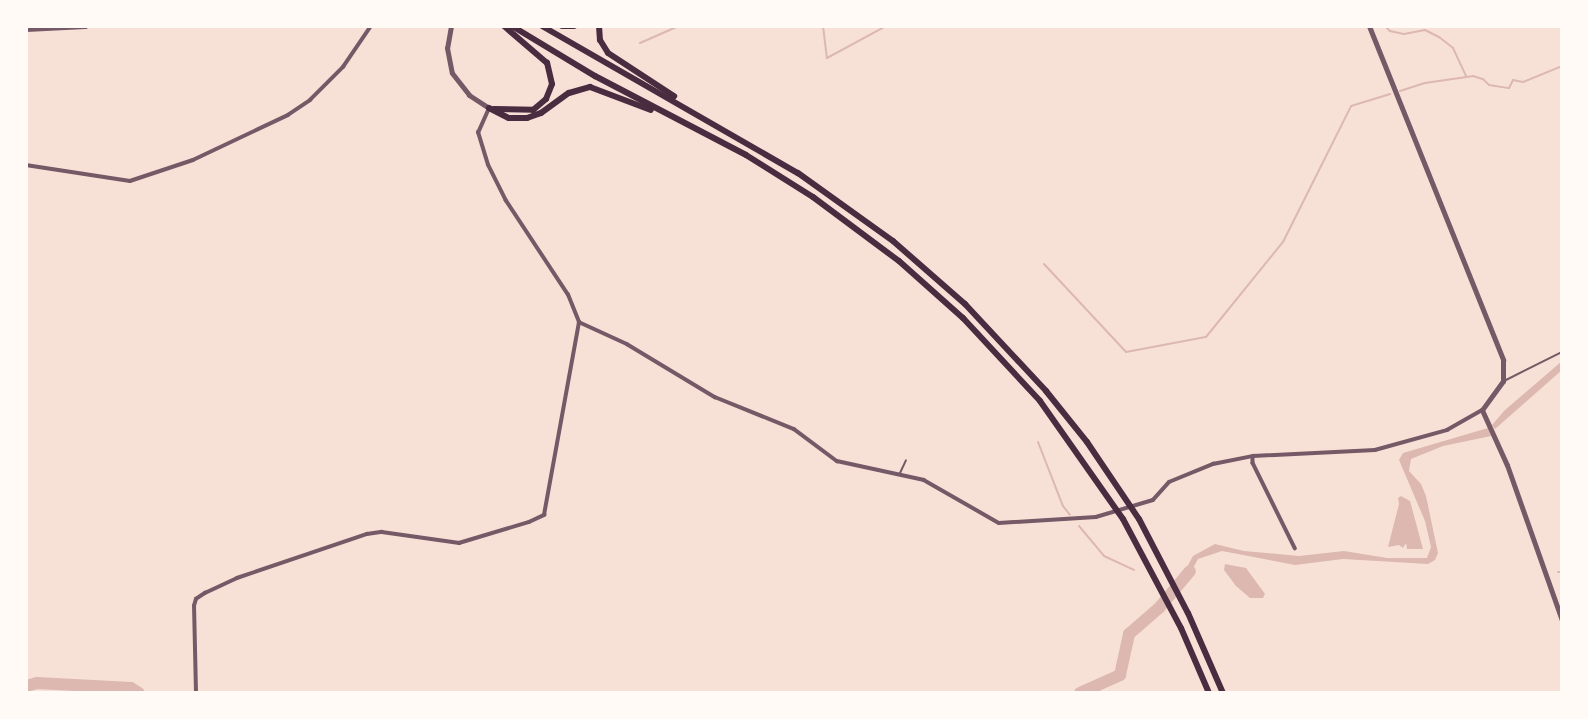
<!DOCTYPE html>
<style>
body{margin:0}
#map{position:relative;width:1588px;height:719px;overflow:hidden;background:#f7e1d7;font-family:Mulish,sans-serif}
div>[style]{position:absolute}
.water>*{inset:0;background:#dcb8b0}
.stream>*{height:2px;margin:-1px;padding:0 1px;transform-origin:1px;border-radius:1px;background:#dcb8b0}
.river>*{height:12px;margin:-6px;padding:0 6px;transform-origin:6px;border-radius:6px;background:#dcb8b0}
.service>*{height:2px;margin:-1px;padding:0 1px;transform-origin:1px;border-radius:1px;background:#755966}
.minor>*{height:3.5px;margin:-1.75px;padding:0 1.75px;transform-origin:1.75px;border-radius:1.75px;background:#755966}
.tertiary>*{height:5px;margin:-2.5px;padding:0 2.5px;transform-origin:2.5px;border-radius:2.5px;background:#755966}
.trunk>*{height:6px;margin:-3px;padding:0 3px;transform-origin:3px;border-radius:3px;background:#4a2c40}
span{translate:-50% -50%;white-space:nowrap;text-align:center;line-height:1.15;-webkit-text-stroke:6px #fffaf5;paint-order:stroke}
.frame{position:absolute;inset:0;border:28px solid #fffaf5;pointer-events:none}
</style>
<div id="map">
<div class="water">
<div style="clip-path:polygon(1562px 361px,1562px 370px,1495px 429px,1492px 425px,1505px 410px)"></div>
<div style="clip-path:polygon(1488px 428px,1491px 436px,1443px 446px,1411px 459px,1409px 471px,1421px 484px,1426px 496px,1438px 553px,1435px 560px,1428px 564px,1343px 559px,1295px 565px,1222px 551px,1198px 559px,1183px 587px,1180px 580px,1193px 556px,1215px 544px,1244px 551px,1299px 556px,1344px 551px,1387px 558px,1427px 558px,1431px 547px,1425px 521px,1399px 460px,1403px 453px)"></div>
<div style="clip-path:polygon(1401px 496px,1410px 501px,1423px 549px,1407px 549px,1406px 543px,1403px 548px,1399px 545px,1388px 547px,1399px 504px,1398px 498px)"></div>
<div style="clip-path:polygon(1225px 564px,1246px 568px,1265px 594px,1263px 598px,1250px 598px,1236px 586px,1224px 570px)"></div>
</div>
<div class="stream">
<div style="left:823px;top:26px;width:32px;rotate:83deg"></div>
<div style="left:827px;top:58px;width:67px;rotate:-28.5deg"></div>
<div style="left:1385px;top:26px;width:7px;rotate:45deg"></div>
<div style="left:1390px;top:31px;width:14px;rotate:12deg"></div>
<div style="left:1404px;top:34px;width:21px;rotate:-11deg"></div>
<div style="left:1425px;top:30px;width:16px;rotate:27deg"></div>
<div style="left:1439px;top:37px;width:18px;rotate:38deg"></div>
<div style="left:1453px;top:48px;width:31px;rotate:65deg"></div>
<div style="left:640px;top:43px;width:43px;rotate:-23.6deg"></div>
<div style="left:1400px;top:91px;width:26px;rotate:-18deg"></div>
<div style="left:1425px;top:83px;width:49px;rotate:-8.3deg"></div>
<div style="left:1473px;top:76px;width:10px;rotate:17deg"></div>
<div style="left:1483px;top:79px;width:8px;rotate:45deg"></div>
<div style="left:1489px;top:85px;width:20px;rotate:9deg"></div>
<div style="left:1509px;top:88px;width:9px;rotate:-63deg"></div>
<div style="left:1513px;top:80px;width:10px;rotate:11deg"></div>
<div style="left:1523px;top:82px;width:42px;rotate:-22.3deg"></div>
<div style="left:1044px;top:264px;width:120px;rotate:47deg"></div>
<div style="left:1126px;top:352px;width:81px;rotate:-10.6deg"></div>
<div style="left:1206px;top:337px;width:122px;rotate:-51deg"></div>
<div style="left:1283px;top:242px;width:152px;rotate:-63.4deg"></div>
<div style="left:1351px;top:106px;width:41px;rotate:-17.1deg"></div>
<div style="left:1038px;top:442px;width:69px;rotate:68.7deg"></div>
<div style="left:1063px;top:506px;width:11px;rotate:52deg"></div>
<div style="left:1079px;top:526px;width:39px;rotate:50deg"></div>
<div style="left:1104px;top:556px;width:33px;rotate:25deg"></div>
<div style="left:1558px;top:572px;width:4px"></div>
</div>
<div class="river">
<div style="left:26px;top:686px;width:11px;rotate:-15deg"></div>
<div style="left:37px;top:683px;width:94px;rotate:3deg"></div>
<div style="left:131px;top:688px;width:9px;rotate:32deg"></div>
<div style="left:1080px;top:693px;width:44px;rotate:-24.2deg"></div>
<div style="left:1120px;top:675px;width:42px;rotate:-77.6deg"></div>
<div style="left:1129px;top:634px;width:40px;rotate:-41deg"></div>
<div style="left:1159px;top:608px;width:48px;rotate:-50deg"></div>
</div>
<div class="service">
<div style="left:1504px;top:381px;width:65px;rotate:-26.6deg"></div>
<div style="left:900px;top:473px;width:14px;rotate:-65deg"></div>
</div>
<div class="minor">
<div style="left:26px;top:165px;width:105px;rotate:8.7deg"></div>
<div style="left:130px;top:181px;width:66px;rotate:-18.4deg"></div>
<div style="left:193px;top:160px;width:105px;rotate:-25.3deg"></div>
<div style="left:288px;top:115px;width:27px;rotate:-34deg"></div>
<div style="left:310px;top:100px;width:47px;rotate:-45deg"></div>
<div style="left:343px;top:67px;width:50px;rotate:-55.7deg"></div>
<div style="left:579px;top:322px;width:53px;rotate:24.6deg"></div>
<div style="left:627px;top:344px;width:103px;rotate:31.1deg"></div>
<div style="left:715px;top:397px;width:85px;rotate:22.1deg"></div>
<div style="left:794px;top:429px;width:54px;rotate:36.7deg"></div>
<div style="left:837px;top:461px;width:89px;rotate:12.3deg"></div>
<div style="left:924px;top:480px;width:86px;rotate:29.8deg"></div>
<div style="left:999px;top:523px;width:97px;rotate:-3.5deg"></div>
<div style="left:1096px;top:517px;width:59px;rotate:-16.6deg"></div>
<div style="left:1153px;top:500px;width:24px;rotate:-48deg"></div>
<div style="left:1169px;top:482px;width:48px;rotate:-22.2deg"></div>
<div style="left:1213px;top:464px;width:41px;rotate:-11.3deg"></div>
<div style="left:1253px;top:456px;width:122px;rotate:-2.8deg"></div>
<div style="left:1375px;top:450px;width:75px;rotate:-15.5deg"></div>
<div style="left:1447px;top:430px;width:40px;rotate:-29.7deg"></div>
<div style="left:1253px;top:456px;width:7px;rotate:90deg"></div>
<div style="left:1253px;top:463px;width:95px;rotate:63.7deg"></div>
<div style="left:196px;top:693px;width:87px;rotate:-91.3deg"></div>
<div style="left:194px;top:606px;width:7px;rotate:-74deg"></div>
<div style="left:196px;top:599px;width:11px;rotate:-34deg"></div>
<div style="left:205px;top:593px;width:35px;rotate:-25deg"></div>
<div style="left:237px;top:578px;width:137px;rotate:-18.7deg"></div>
<div style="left:367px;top:534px;width:15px;rotate:-8deg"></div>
<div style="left:382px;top:532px;width:78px;rotate:8.1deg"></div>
<div style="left:459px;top:543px;width:73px;rotate:-16.7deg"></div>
<div style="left:529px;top:522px;width:17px;rotate:-25deg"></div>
<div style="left:544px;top:515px;width:196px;rotate:-79.7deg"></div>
<div style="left:579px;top:322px;width:29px;rotate:-112deg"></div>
<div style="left:568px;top:295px;width:113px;rotate:-123.4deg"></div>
<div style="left:506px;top:201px;width:40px;rotate:-116.6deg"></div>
<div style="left:488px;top:165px;width:34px;rotate:-107deg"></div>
<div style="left:478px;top:133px;width:27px;rotate:-66deg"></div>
</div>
<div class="tertiary">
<div style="left:451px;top:26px;width:22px;rotate:100deg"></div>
<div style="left:447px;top:48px;width:25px;rotate:79deg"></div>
<div style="left:452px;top:73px;width:28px;rotate:52deg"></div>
<div style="left:469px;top:95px;width:24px;rotate:33deg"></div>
<div style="left:1369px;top:26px;width:360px;rotate:68.1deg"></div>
<div style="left:1503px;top:360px;width:21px;rotate:90deg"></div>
<div style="left:1503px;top:381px;width:36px;rotate:126deg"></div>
<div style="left:1482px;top:410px;width:60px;rotate:65.6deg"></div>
<div style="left:1507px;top:465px;width:164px;rotate:70.5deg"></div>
<div style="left:26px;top:29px;width:59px;rotate:-2.9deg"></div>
</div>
<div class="trunk">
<div style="left:512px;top:26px;width:97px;rotate:31.1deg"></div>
<div style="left:595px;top:76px;width:170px;rotate:27.6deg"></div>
<div style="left:746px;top:155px;width:79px;rotate:32.1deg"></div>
<div style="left:813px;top:197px;width:107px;rotate:36.7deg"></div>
<div style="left:899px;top:261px;width:86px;rotate:41.7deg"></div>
<div style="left:963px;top:318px;width:113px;rotate:47.1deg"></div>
<div style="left:1040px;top:401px;width:144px;rotate:54.9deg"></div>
<div style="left:1123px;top:519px;width:123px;rotate:62deg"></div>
<div style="left:1181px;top:628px;width:71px;rotate:66.7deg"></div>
<div style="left:542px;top:26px;width:295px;rotate:29.9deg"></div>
<div style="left:798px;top:173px;width:117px;rotate:35.6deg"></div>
<div style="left:893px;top:241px;width:96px;rotate:41.2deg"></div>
<div style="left:965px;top:304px;width:119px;rotate:47deg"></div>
<div style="left:1046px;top:391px;width:65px;rotate:51.2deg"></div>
<div style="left:1087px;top:442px;width:93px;rotate:56deg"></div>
<div style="left:1139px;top:519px;width:106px;rotate:62.5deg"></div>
<div style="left:1188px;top:613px;width:87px;rotate:66.4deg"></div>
<div style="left:562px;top:26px;width:12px"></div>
<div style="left:599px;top:26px;width:14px;rotate:86deg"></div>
<div style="left:600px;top:40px;width:15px;rotate:58deg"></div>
<div style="left:608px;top:53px;width:79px;rotate:33.1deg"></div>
<div style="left:489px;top:108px;width:22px;rotate:27deg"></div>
<div style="left:509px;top:118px;width:18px"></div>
<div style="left:527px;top:118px;width:15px;rotate:-20deg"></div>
<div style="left:541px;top:113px;width:34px;rotate:-36deg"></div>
<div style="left:569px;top:93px;width:22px;rotate:-16deg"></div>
<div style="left:590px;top:87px;width:65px;rotate:20.7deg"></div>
<div style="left:494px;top:109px;width:39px;rotate:1deg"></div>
<div style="left:533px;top:110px;width:17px;rotate:-40deg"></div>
<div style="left:546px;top:99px;width:16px;rotate:-68deg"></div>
<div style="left:552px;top:84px;width:22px;rotate:-103deg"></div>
<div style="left:547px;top:63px;width:57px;rotate:-139.3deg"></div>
</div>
<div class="frame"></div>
</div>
